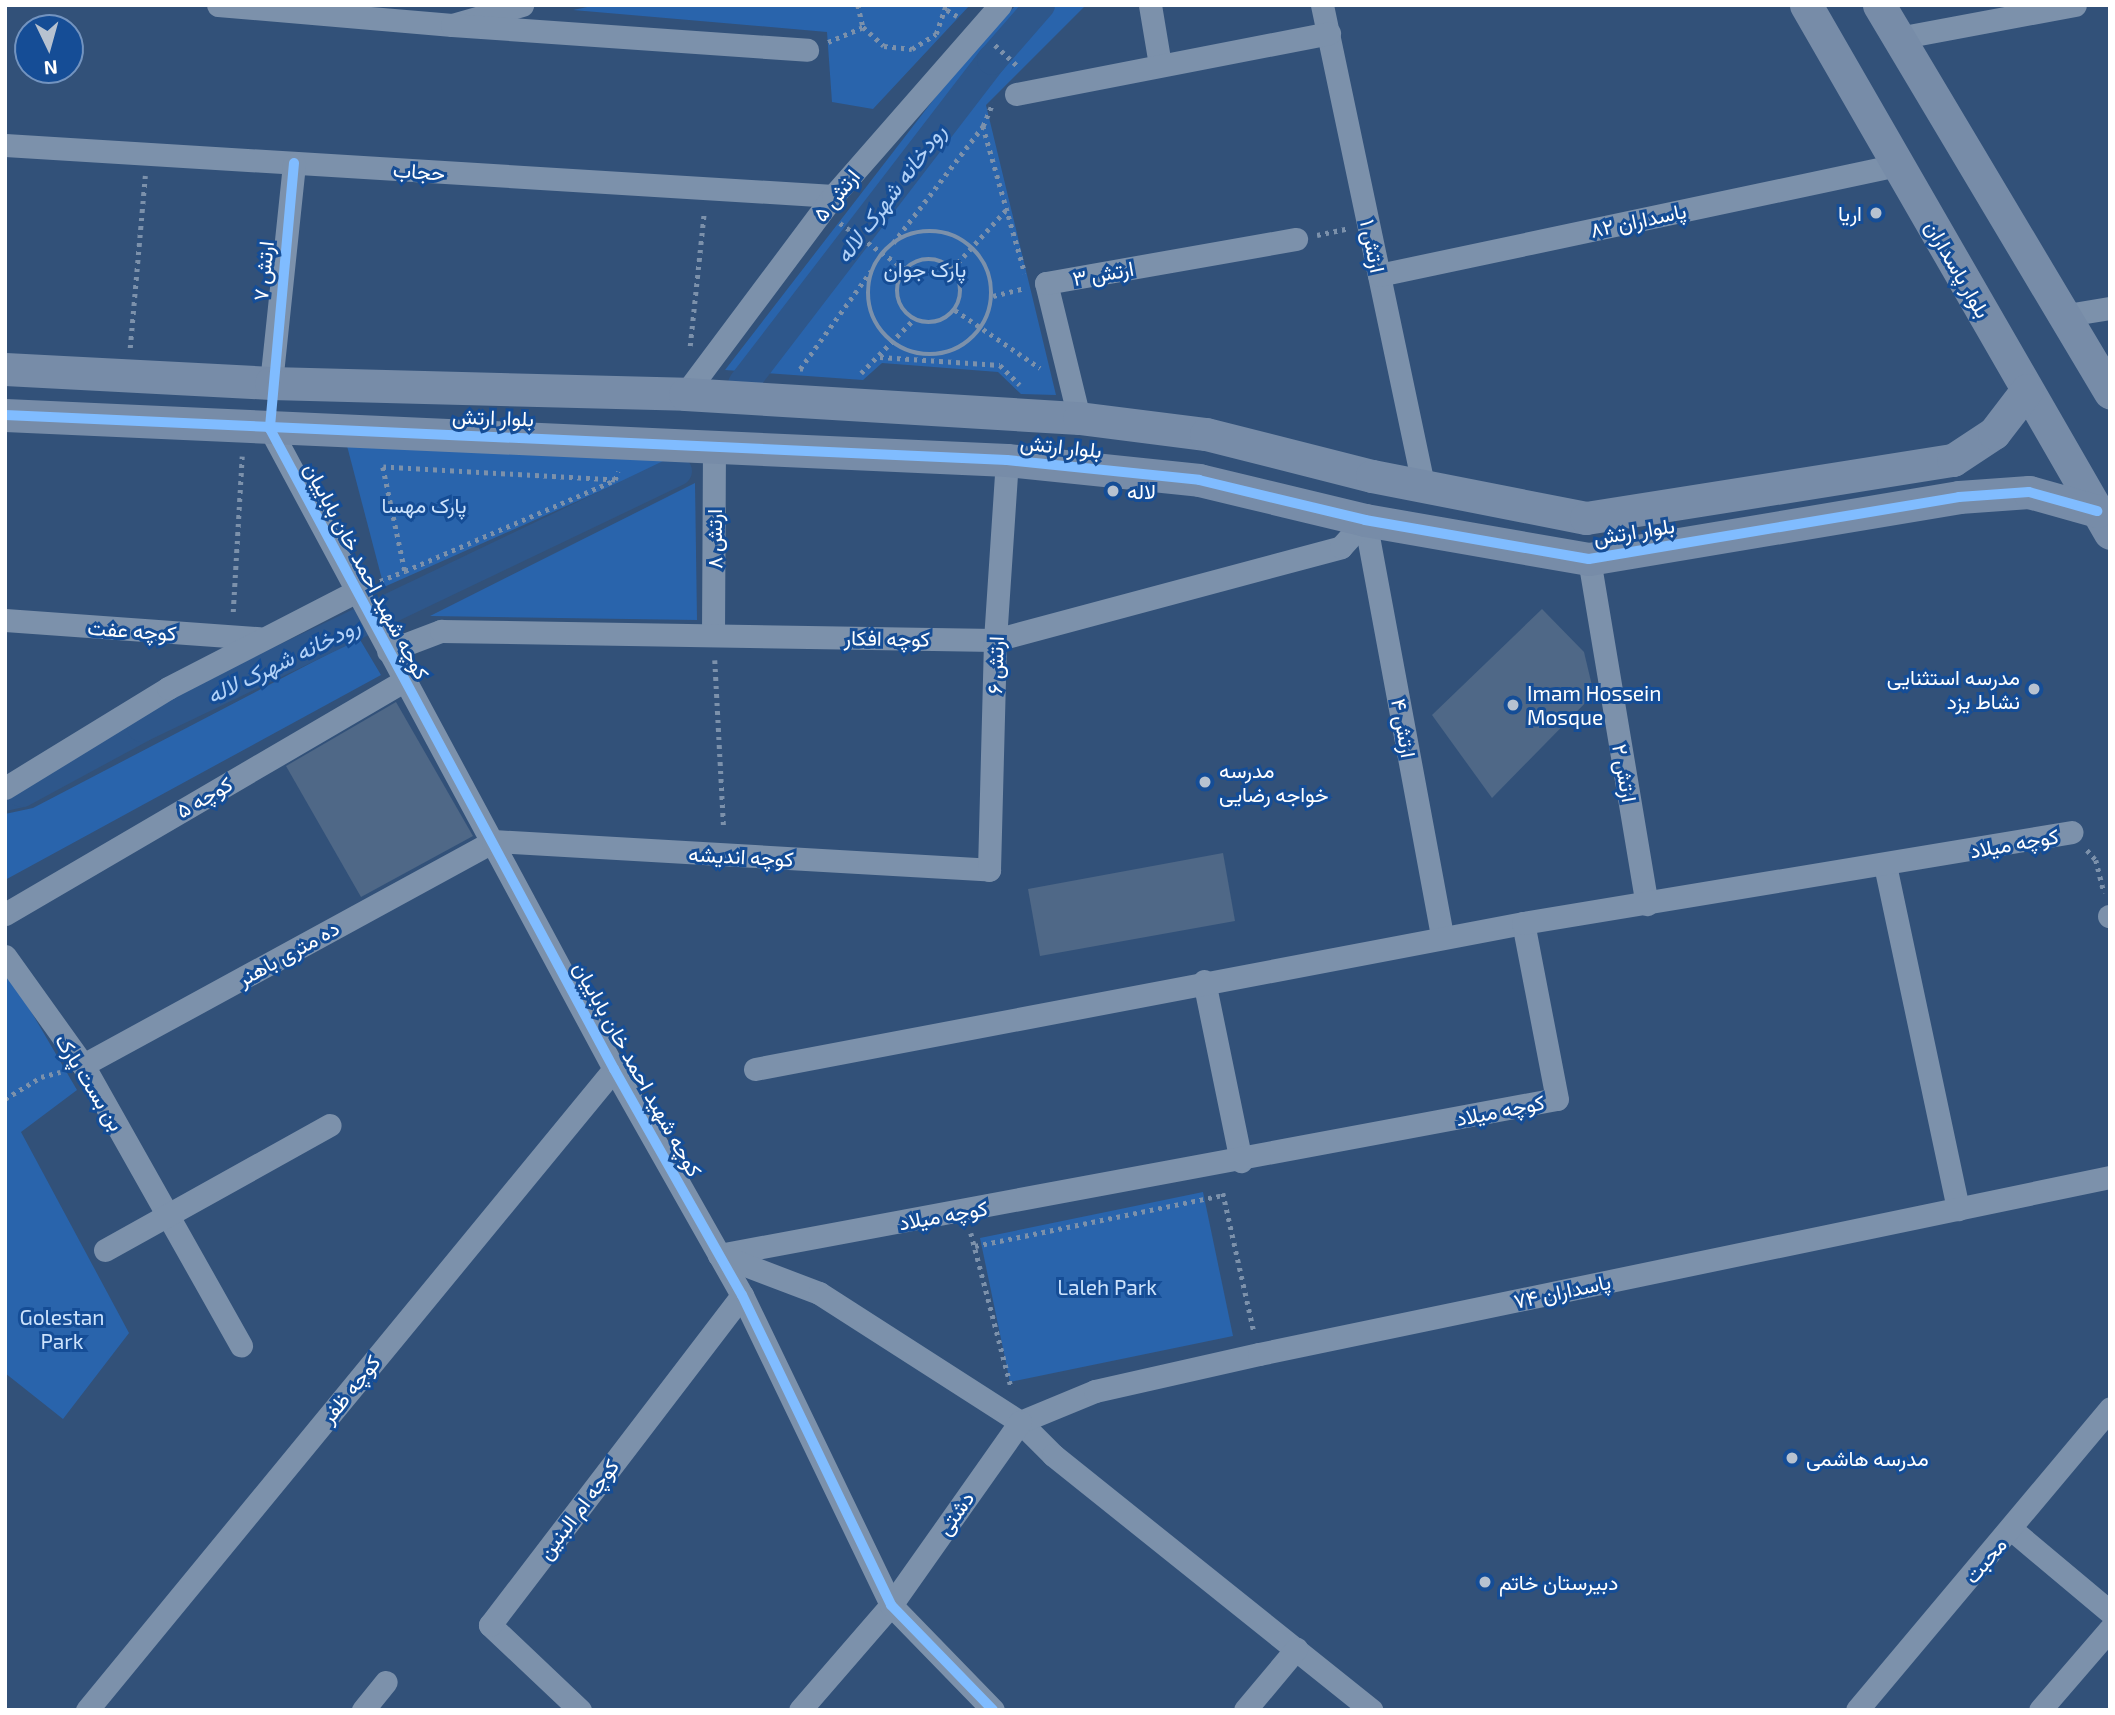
<!DOCTYPE html>
<meta charset="utf-8">
<style>
body{margin:0}
#map{position:relative;width:2115px;height:1715px;overflow:hidden;background:#325179;font-family:"Exo 2",Vazirmatn,sans-serif}
div>[style]{position:absolute}
.green>*{inset:0;background:#2964ac}
.canal>*{height:30px;margin:-15px;padding:0 15px;transform-origin:15px;border-radius:15px;background:#2e578b}
.building>*{inset:0;background:#4f6887}
.path>*{height:4.5px;margin-top:-2.25px;transform-origin:0;background:repeating-linear-gradient(90deg,#7c91ab 0 3.5px,transparent 0 8.5px)}
.path>.ring{margin:-2.25px;padding:0;box-sizing:content-box;background:none;border:4.5px solid #7c91ab;border-radius:50%}
.street>*{height:23px;margin:-11.5px;padding:0 11.5px;transform-origin:11.5px;border-radius:11.5px;background:#7c91ab}
.secondary>*{height:33px;margin:-16.5px;padding:0 16.5px;transform-origin:16.5px;border-radius:16.5px;background:#778ca8}
.cycleway>*{height:10px;margin:-5px;padding:0 5px;transform-origin:5px;border-radius:5px;background:#80bcff}
.dots>*{width:19px;height:19px;translate:-50% -50%;box-sizing:border-box;border:4px solid #154d96;border-radius:50%}
span{translate:-50% -50%;white-space:nowrap;text-align:center;line-height:1.15;-webkit-text-stroke:6px #154d96;paint-order:stroke}
.street-label{font-size:21px;color:#fff}
.poi-label{font-size:21px;color:#fff}
.right{translate:-100% -50%;text-align:right}
.left{translate:0 -50%;text-align:left}
.park-label{font-size:21px;color:#cde3fc}
.water-label{font-size:23px;color:#b2d2f8;font-style:italic}
.frame{position:absolute;inset:0;border:7px solid #fff;pointer-events:none}
.north{position:absolute;left:14px;top:14px;width:70px;height:70px;box-sizing:border-box;background:#154d96;border:2px solid #7394c0;border-radius:50%;rotate:175deg;font-size:19px;font-weight:700;line-height:28px;text-align:center;color:#fff}
.north::after{content:'';display:block;margin:auto;width:24px;height:32px;background:#b7c2d0;clip-path:polygon(50% 0,100% 100%,50% 72%,0 100%)}
</style>
<div id="map">
<div class="green">
<div style="clip-path:polygon(597px 5px,970px 5px,873px 109px,832px 102px,827px 32px,573px 10px)"></div>
<div style="clip-path:polygon(1016px 5px,1086px 5px,986px 105px,1056px 395px,1021px 394px,998px 372px,882px 363px,863px 380px,725px 370px,961px 64px)"></div>
<div style="clip-path:polygon(346px 442px,670px 460px,384px 587px)"></div>
<div style="clip-path:polygon(695px 483px,697px 620px,430px 616px)"></div>
<div style="clip-path:polygon(359px 638px,381px 675px,5px 880px,5px 814px,33px 808px)"></div>
<div style="clip-path:polygon(5px 967px,77px 1090px,21px 1132px,129px 1333px,63px 1419px,5px 1373px)"></div>
<div style="clip-path:polygon(1203px 1192px,1233px 1336px,1010px 1382px,980px 1238px)"></div>
</div>
<div class="canal">
<div style="left:743px;top:384px;width:409px;rotate:-52.5deg"></div>
<div style="left:992px;top:60px;width:73px;rotate:-48.9deg"></div>
<div style="left:5px;top:796px;width:17px;rotate:-13deg"></div>
<div style="left:22px;top:792px;width:136px;rotate:-28.4deg"></div>
<div style="left:142px;top:727px;width:593px;rotate:-25.57deg"></div>
</div>
<div class="building">
<div style="clip-path:polygon(1542px 609px,1584px 652px,1594px 694px,1492px 798px,1432px 715px)"></div>
<div style="clip-path:polygon(396px 702px,473px 836px,361px 897px,286px 766px)"></div>
<div style="clip-path:polygon(1223px 853px,1235px 921px,1040px 956px,1028px 889px)"></div>
</div>
<div class="path">
<div style="left:858px;top:5px;width:23px;rotate:77deg"></div>
<div style="left:863px;top:27px;width:28px;rotate:42deg"></div>
<div style="left:884px;top:46px;width:28px;rotate:6deg"></div>
<div style="left:912px;top:49px;width:28px;rotate:-32deg"></div>
<div style="left:936px;top:34px;width:31px;rotate:-71deg"></div>
<div style="left:947px;top:10px;width:12px;rotate:31deg"></div>
<div style="left:828px;top:42px;width:38px;rotate:-23deg"></div>
<div style="left:995px;top:45px;width:33px;rotate:43deg"></div>
<div style="left:983px;top:126px;width:25px;rotate:-67deg"></div>
<div style="left:840px;top:223px;width:80px;rotate:35.3deg"></div>
<div class="ring" style="left:868px;top:231px;width:119.5px;height:119.5px"></div>
<div style="left:1317px;top:235px;width:30px;rotate:-12deg"></div>
<div style="left:893px;top:243px;width:148px;rotate:-52.4deg"></div>
<div style="left:983px;top:126px;width:153px;rotate:74.1deg"></div>
<div class="ring" style="left:897px;top:259px;width:59.5px;height:59.5px"></div>
<div style="left:952px;top:269px;width:79px;rotate:-47.6deg"></div>
<div style="left:993px;top:296px;width:30px;rotate:-14deg"></div>
<div style="left:955px;top:310px;width:103px;rotate:34.3deg"></div>
<div style="left:690px;top:346px;width:135px;rotate:-84deg"></div>
<div style="left:130px;top:348px;width:173px;rotate:-85deg"></div>
<div style="left:880px;top:357px;width:120px;rotate:3.8deg"></div>
<div style="left:1000px;top:365px;width:28px;rotate:45deg"></div>
<div style="left:803px;top:369px;width:3px;rotate:180deg"></div>
<div style="left:800px;top:369px;width:121px;rotate:-54.1deg"></div>
<div style="left:861px;top:373px;width:76px;rotate:-45.5deg"></div>
<div style="left:615px;top:480px;width:232px;rotate:-176.8deg"></div>
<div style="left:383px;top:467px;width:106px;rotate:78.1deg"></div>
<div style="left:405px;top:571px;width:229px;rotate:-23.4deg"></div>
<div style="left:615px;top:480px;width:9px;rotate:-72deg"></div>
<div style="left:380px;top:581px;width:27px;rotate:-22deg"></div>
<div style="left:233px;top:612px;width:156px;rotate:-86.7deg"></div>
<div style="left:715px;top:660px;width:169px;rotate:87deg"></div>
<div style="left:2087px;top:850px;width:13px;rotate:48deg"></div>
<div style="left:2096px;top:860px;width:34px;rotate:76deg"></div>
<div style="left:5px;top:1099px;width:42px;rotate:-31.4deg"></div>
<div style="left:41px;top:1077px;width:20px;rotate:-15deg"></div>
<div style="left:1223px;top:1193px;width:142px;rotate:77.4deg"></div>
<div style="left:971px;top:1233px;width:159px;rotate:75.4deg"></div>
<div style="left:975px;top:1246px;width:253px;rotate:-11.6deg"></div>
</div>
<div class="street">
<div style="left:218px;top:5px;width:235px;rotate:4.9deg"></div>
<div style="left:452px;top:25px;width:73px;rotate:-15.9deg"></div>
<div style="left:1150px;top:5px;width:61px;rotate:80.5deg"></div>
<div style="left:1322px;top:5px;width:493px;rotate:78.1deg"></div>
<div style="left:452px;top:25px;width:356px;rotate:4deg"></div>
<div style="left:1898px;top:38px;width:180px;rotate:-10.6deg"></div>
<div style="left:1016px;top:94px;width:319px;rotate:-11deg"></div>
<div style="left:5px;top:145px;width:830px;rotate:3.52deg"></div>
<div style="left:1379px;top:275px;width:531px;rotate:-11.97deg"></div>
<div style="left:2067px;top:315px;width:44px;rotate:-9.2deg"></div>
<div style="left:271px;top:383px;width:221px;rotate:-84deg"></div>
<div style="left:685px;top:394px;width:247px;rotate:-53.2deg"></div>
<div style="left:833px;top:196px;width:254px;rotate:-48.8deg"></div>
<div style="left:1079px;top:418px;width:139px;rotate:-103.7deg"></div>
<div style="left:1046px;top:283px;width:254px;rotate:-10deg"></div>
<div style="left:270px;top:429px;width:727px;rotate:61.74deg"></div>
<div style="left:614px;top:1069px;width:260px;rotate:60.5deg"></div>
<div style="left:742px;top:1295px;width:344px;rotate:64.3deg"></div>
<div style="left:891px;top:1605px;width:146px;rotate:45.8deg"></div>
<div style="left:1365px;top:520px;width:423px;rotate:79.5deg"></div>
<div style="left:1589px;top:559px;width:350px;rotate:80.5deg"></div>
<div style="left:5px;top:620px;width:255px;rotate:4.1deg"></div>
<div style="left:713px;top:635px;width:191px;rotate:-89.7deg"></div>
<div style="left:388px;top:651px;width:57px;rotate:-20.7deg"></div>
<div style="left:441px;top:631px;width:554px;rotate:0.93deg"></div>
<div style="left:995px;top:640px;width:358px;rotate:-15deg"></div>
<div style="left:1341px;top:547px;width:36px;rotate:-48deg"></div>
<div style="left:5px;top:788px;width:191px;rotate:-31.5deg"></div>
<div style="left:168px;top:688px;width:215px;rotate:-27.2deg"></div>
<div style="left:1885px;top:865px;width:352px;rotate:78deg"></div>
<div style="left:5px;top:914px;width:461px;rotate:-30.3deg"></div>
<div style="left:2109px;top:916px;width:1px"></div>
<div style="left:5px;top:956px;width:134px;rotate:54.4deg"></div>
<div style="left:83px;top:1065px;width:322px;rotate:60.6deg"></div>
<div style="left:1204px;top:981px;width:184px;rotate:78.4deg"></div>
<div style="left:83px;top:1065px;width:467px;rotate:-28.6deg"></div>
<div style="left:493px;top:841px;width:497px;rotate:3.3deg"></div>
<div style="left:989px;top:870px;width:230px;rotate:-88.5deg"></div>
<div style="left:995px;top:640px;width:180px;rotate:-86.2deg"></div>
<div style="left:755px;top:1069px;width:782px;rotate:-10.76deg"></div>
<div style="left:105px;top:1250px;width:257px;rotate:-29.1deg"></div>
<div style="left:719px;top:1255px;width:852px;rotate:-10.55deg"></div>
<div style="left:1557px;top:1099px;width:179px;rotate:-100.9deg"></div>
<div style="left:1523px;top:923px;width:556px;rotate:-9.41deg"></div>
<div style="left:719px;top:1255px;width:107px;rotate:20.8deg"></div>
<div style="left:819px;top:1293px;width:239px;rotate:32.7deg"></div>
<div style="left:1020px;top:1422px;width:47px;rotate:45deg"></div>
<div style="left:1053px;top:1455px;width:408px;rotate:38.7deg"></div>
<div style="left:1020px;top:1422px;width:81px;rotate:-22.5deg"></div>
<div style="left:1095px;top:1391px;width:168px;rotate:-12.7deg"></div>
<div style="left:1259px;top:1354px;width:869px;rotate:-11.75deg"></div>
<div style="left:2011px;top:1529px;width:129px;rotate:40deg"></div>
<div style="left:87px;top:1710px;width:830px;rotate:-50.57deg"></div>
<div style="left:363px;top:1710px;width:36px;rotate:-51deg"></div>
<div style="left:580px;top:1710px;width:124px;rotate:-136.6deg"></div>
<div style="left:490px;top:1625px;width:415px;rotate:-52.6deg"></div>
<div style="left:800px;top:1710px;width:139px;rotate:-49.1deg"></div>
<div style="left:891px;top:1605px;width:224px;rotate:-54.8deg"></div>
<div style="left:1245px;top:1710px;width:80px;rotate:-50.1deg"></div>
<div style="left:1857px;top:1710px;width:394px;rotate:-50deg"></div>
<div style="left:2040px;top:1710px;width:107px;rotate:-49.2deg"></div>
</div>
<div class="secondary">
<div style="left:1806px;top:5px;width:609px;rotate:60.07deg"></div>
<div style="left:1879px;top:5px;width:451px;rotate:59.2deg"></div>
<div style="left:5px;top:369px;width:266px;rotate:3deg"></div>
<div style="left:271px;top:383px;width:414px;rotate:1.5deg"></div>
<div style="left:685px;top:394px;width:395px;rotate:3.5deg"></div>
<div style="left:1079px;top:418px;width:128px;rotate:7.2deg"></div>
<div style="left:1206px;top:434px;width:171px;rotate:14.2deg"></div>
<div style="left:1372px;top:476px;width:218px;rotate:11.1deg"></div>
<div style="left:1586px;top:518px;width:372px;rotate:-9deg"></div>
<div style="left:1953px;top:460px;width:49px;rotate:-33.4deg"></div>
<div style="left:1994px;top:433px;width:54px;rotate:-52.5deg"></div>
<div style="left:5px;top:415px;width:1003px;rotate:2.57deg"></div>
<div style="left:1007px;top:460px;width:193px;rotate:5.9deg"></div>
<div style="left:1199px;top:480px;width:171px;rotate:13.5deg"></div>
<div style="left:1365px;top:520px;width:227px;rotate:9.9deg"></div>
<div style="left:1589px;top:559px;width:375px;rotate:-9.5deg"></div>
<div style="left:1959px;top:497px;width:70px;rotate:-4.1deg"></div>
<div style="left:2029px;top:492px;width:71px;rotate:15.6deg"></div>
</div>
<div class="cycleway">
<div style="left:294px;top:163px;width:267px;rotate:95.2deg"></div>
<div style="left:270px;top:429px;width:727px;rotate:61.74deg"></div>
<div style="left:614px;top:1069px;width:260px;rotate:60.5deg"></div>
<div style="left:742px;top:1295px;width:344px;rotate:64.3deg"></div>
<div style="left:891px;top:1605px;width:146px;rotate:45.8deg"></div>
<div style="left:5px;top:415px;width:1003px;rotate:2.57deg"></div>
<div style="left:1007px;top:460px;width:193px;rotate:5.9deg"></div>
<div style="left:1199px;top:480px;width:171px;rotate:13.5deg"></div>
<div style="left:1365px;top:520px;width:227px;rotate:9.9deg"></div>
<div style="left:1589px;top:559px;width:375px;rotate:-9.5deg"></div>
<div style="left:1959px;top:497px;width:70px;rotate:-4.1deg"></div>
<div style="left:2029px;top:492px;width:71px;rotate:15.6deg"></div>
</div>
<div class="dots">
<div style="left:1876px;top:213px;background:#b7c2d0"></div>
<div style="left:1113px;top:491px;background:#b7c2d0"></div>
<div style="left:2034px;top:689px;background:#b7c2d0"></div>
<div style="left:1513px;top:705px;background:#b7c2d0"></div>
<div style="left:1205px;top:782px;background:#b7c2d0"></div>
<div style="left:1792px;top:1458px;background:#b7c2d0"></div>
<div style="left:1485px;top:1582px;background:#b7c2d0"></div>
</div>
<div class="street-label">
<span style="left:419px;top:171px;rotate:4deg">حجاب</span>
<span style="left:836px;top:195px;rotate:-51deg">ارتش ۵</span>
<span style="left:1638px;top:220px;rotate:-12deg">پاسداران ۸۲</span>
<span style="left:1373px;top:246px;rotate:78deg">ارتش ۱</span>
<span style="left:1958px;top:269px;rotate:60deg">بلوار پاسداران</span>
<span style="left:263px;top:271px;rotate:-84deg">ارتش ۷</span>
<span style="left:1103px;top:273px;rotate:-10deg">ارتش ۳</span>
<span style="left:493px;top:417px;rotate:2deg">بلوار ارتش</span>
<span style="left:1061px;top:446px;rotate:6deg">بلوار ارتش</span>
<span style="left:1634px;top:531px;rotate:-9deg">بلوار ارتش</span>
<span style="left:714px;top:539px;rotate:-90deg">ارتش ۸</span>
<span style="left:367px;top:571px;rotate:62deg">کوچه شهید احمد خان باباییان</span>
<span style="left:132px;top:630px;rotate:4deg">کوچه عفت</span>
<span style="left:887px;top:638px;rotate:1deg">کوچه افکار</span>
<span style="left:995px;top:665px;rotate:-88deg">ارتش ۶</span>
<span style="left:1404px;top:728px;rotate:80deg">ارتش ۴</span>
<span style="left:1625px;top:773px;rotate:80deg">ارتش ۲</span>
<span style="left:204px;top:797px;rotate:-30deg">کوچه ۵</span>
<span style="left:2014px;top:843px;rotate:-10deg">کوچه میلاد</span>
<span style="left:741px;top:856px;rotate:3deg">کوچه اندیشه</span>
<span style="left:288px;top:953px;rotate:-29deg">ده متری باهنر</span>
<span style="left:638px;top:1069px;rotate:61deg">کوچه شهید احمد خان باباییان</span>
<span style="left:90px;top:1082px;rotate:58deg">بن بست پارک</span>
<span style="left:1500px;top:1110px;rotate:-11deg">کوچه میلاد</span>
<span style="left:943px;top:1215px;rotate:-10deg">کوچه میلاد</span>
<span style="left:1562px;top:1291px;rotate:-12deg">پاسداران ۷۴</span>
<span style="left:350px;top:1389px;rotate:-51deg">کوچه ظفر</span>
<span style="left:578px;top:1509px;rotate:-53deg">کوچه ام البنین</span>
<span style="left:955px;top:1513px;rotate:-55deg">دشتی</span>
<span style="left:1985px;top:1560px;rotate:-50deg">محبت</span>
</div>
<div class="poi-label">
<span class="right" style="left:1862px;top:213px">اریا</span>
<span class="left" style="left:1127px;top:491px">لاله</span>
<span class="right" style="left:2020px;top:689px">مدرسه استثنایی<br>نشاط یزد</span>
<span class="left" style="left:1527px;top:705px">Imam Hossein<br>Mosque</span>
<span class="left" style="left:1219px;top:782px">مدرسه<br>خواجه رضایی</span>
<span class="left" style="left:1806px;top:1458px">مدرسه هاشمی</span>
<span class="left" style="left:1499px;top:1582px">دبیرستان خاتم</span>
</div>
<div class="park-label">
<span style="left:925px;top:269px">پارک جوان</span>
<span style="left:424px;top:505px">پارک مهسا</span>
<span style="left:1107px;top:1287px">Laleh Park</span>
<span style="left:62px;top:1329px">Golestan<br>Park</span>
</div>
<div class="water-label">
<span style="left:890px;top:193px;rotate:-53deg">رودخانه شهرک لاله</span>
<span style="left:283px;top:660px;rotate:-26deg">رودخانه شهرک لاله</span>
</div>
<div class="frame"></div>
<div class="north">N</div>
</div>
